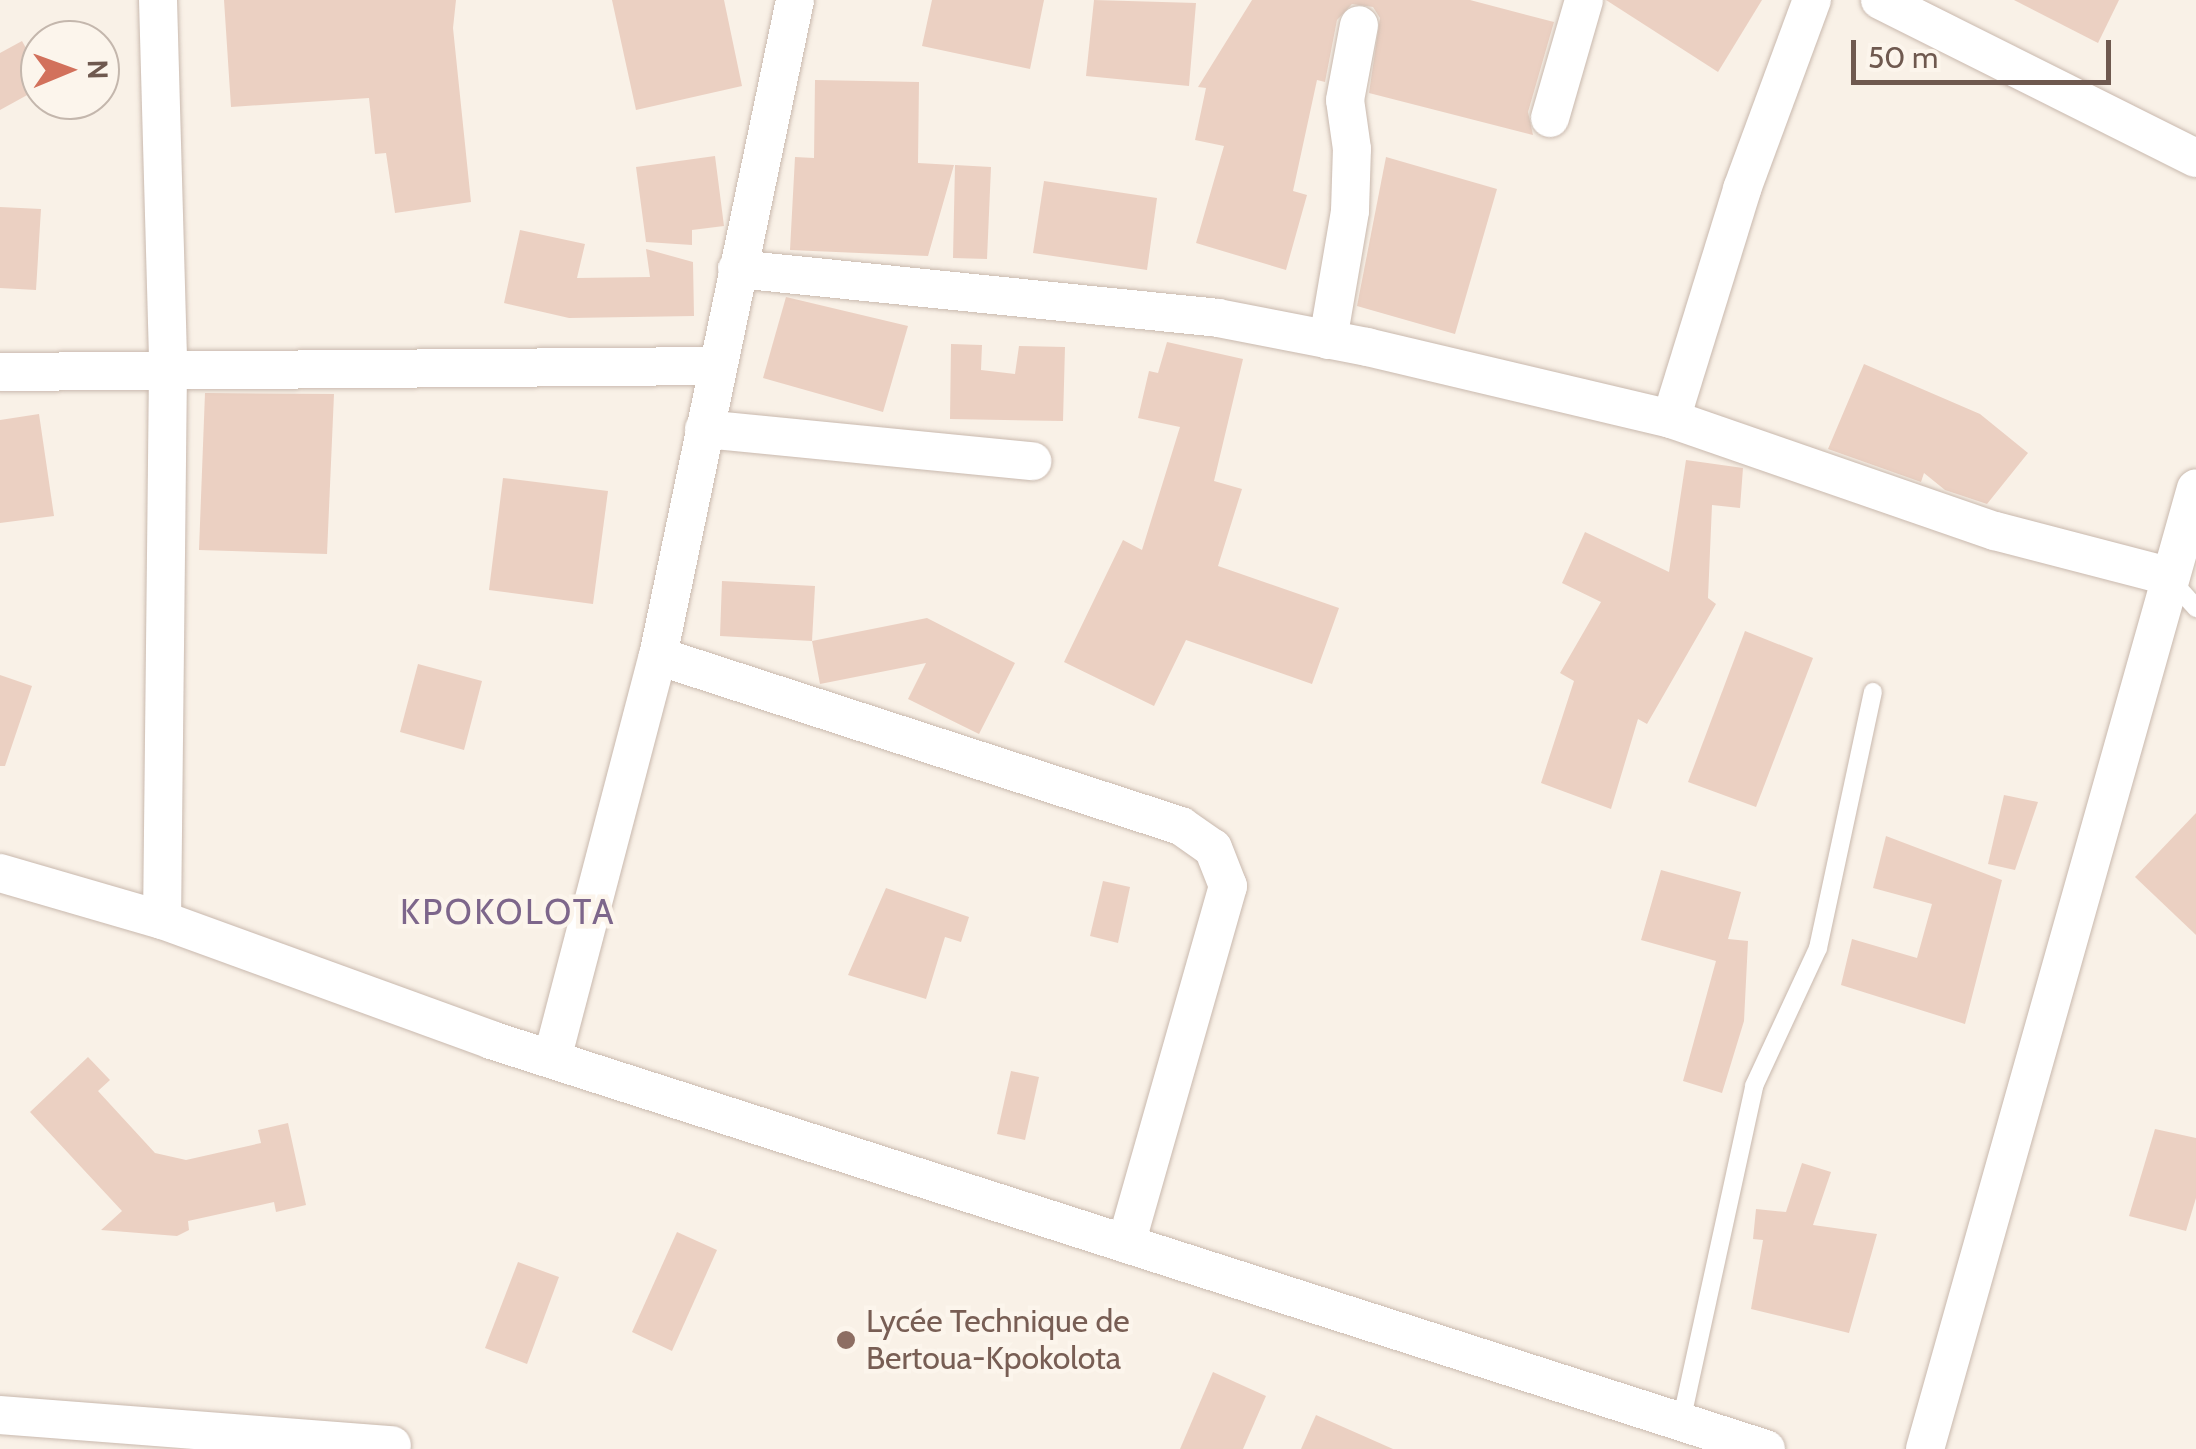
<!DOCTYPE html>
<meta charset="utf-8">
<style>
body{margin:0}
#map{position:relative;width:2196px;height:1449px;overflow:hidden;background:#f9f1e7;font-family:Cabin,sans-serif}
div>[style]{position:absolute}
.building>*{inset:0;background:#ebd0c2}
.roads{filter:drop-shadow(0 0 2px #c9b9ae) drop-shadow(0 0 2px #c9b9ae)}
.service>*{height:18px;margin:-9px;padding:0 9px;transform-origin:9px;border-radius:9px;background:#fff}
.minor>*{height:38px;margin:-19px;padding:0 19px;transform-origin:19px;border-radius:19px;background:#fff}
.dots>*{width:28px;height:28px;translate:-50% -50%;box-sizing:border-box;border:5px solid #fcf5ec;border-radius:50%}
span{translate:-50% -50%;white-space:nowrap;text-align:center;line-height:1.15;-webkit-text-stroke:9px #fcf5ec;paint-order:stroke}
.education-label{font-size:32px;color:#785e54}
.left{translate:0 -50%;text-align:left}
.neighbourhood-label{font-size:35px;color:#7d668b;letter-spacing:2.5px}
.north{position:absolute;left:20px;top:20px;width:100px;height:100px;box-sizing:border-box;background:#fcf5ec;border:2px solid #c4b7ad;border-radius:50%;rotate:89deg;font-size:28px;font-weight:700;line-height:40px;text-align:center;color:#6f594f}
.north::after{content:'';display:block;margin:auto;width:35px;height:45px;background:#d2715c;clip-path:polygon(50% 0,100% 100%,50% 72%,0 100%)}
.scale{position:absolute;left:1851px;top:40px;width:260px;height:45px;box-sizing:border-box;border:5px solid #6f594f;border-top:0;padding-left:12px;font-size:30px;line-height:35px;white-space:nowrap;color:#6f594f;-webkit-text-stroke:8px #fcf5ec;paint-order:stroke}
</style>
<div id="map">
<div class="building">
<div style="clip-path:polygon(224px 0,456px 0,453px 28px,471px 202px,395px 213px,386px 153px,375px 154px,369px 98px,231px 107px)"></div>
<div style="clip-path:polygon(612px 0,724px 0,742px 86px,636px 110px)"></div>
<div style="clip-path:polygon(932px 0,1044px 0,1030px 69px,922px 46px)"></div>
<div style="clip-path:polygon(1094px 0,1196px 3px,1189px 86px,1086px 76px)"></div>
<div style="clip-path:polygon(1252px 0,1470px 0,1554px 22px,1528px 112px,1533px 135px,1369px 93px,1380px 18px,1373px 7px,1352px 4px,1337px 20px,1325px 82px,1317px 80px,1293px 191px,1307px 195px,1286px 270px,1196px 243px,1224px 146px,1195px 140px,1206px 88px,1198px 87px)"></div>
<div style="clip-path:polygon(1606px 0,1762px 0,1718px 72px)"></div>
<div style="clip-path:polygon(2014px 0,2119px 0,2098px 43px)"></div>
<div style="clip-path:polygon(22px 41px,40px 73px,40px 88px,0 110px,0 53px)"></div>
<div style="clip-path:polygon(815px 80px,919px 82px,918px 163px,954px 165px,928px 256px,790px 250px,795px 157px,814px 158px)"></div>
<div style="clip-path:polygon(715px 156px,724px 226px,692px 230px,692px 245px,646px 242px,636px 167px)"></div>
<div style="clip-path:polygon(1386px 157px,1497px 189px,1455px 334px,1357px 306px)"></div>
<div style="clip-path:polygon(955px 165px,991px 167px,987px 259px,953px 258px)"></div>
<div style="clip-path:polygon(1044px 181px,1157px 198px,1147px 270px,1033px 253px)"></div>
<div style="clip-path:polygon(0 207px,41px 209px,36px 290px,0 288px)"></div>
<div style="clip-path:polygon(520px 230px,585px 244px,577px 278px,650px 277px,646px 249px,693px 262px,694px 316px,569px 318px,504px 303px)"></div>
<div style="clip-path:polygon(786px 297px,908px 326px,883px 412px,763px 378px)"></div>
<div style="clip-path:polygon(1167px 342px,1243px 359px,1214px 481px,1242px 489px,1218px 566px,1339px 608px,1312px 684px,1186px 640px,1154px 706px,1064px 662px,1123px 540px,1142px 550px,1180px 427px,1138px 418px,1149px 371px,1158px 373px)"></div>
<div style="clip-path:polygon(951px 344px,982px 345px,981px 370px,1015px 374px,1019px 346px,1065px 347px,1063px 421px,950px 419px)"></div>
<div style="clip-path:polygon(1864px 364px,1980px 414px,2028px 453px,1987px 504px,1945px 490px,1924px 473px,1921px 482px,1828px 449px)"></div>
<div style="clip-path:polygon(205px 393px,334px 394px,327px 554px,199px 550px)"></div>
<div style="clip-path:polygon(39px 414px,54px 516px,0 523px,0 420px)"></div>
<div style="clip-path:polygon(1686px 460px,1743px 468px,1740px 508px,1712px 505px,1708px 598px,1716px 604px,1647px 724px,1638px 719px,1611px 809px,1541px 783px,1574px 681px,1560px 673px,1601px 602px,1562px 583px,1585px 532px,1669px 572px)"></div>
<div style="clip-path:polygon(503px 478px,608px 491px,593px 604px,489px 590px)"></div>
<div style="clip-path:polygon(722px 581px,815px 586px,812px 641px,720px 636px)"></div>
<div style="clip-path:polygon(927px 618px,1015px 663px,979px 734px,908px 699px,926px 663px,820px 684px,812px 641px)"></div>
<div style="clip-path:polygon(1745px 631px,1813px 658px,1756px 807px,1688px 782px)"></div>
<div style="clip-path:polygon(418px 664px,482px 681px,464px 750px,400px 732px)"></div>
<div style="clip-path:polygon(0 675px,32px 686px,5px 766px,0 766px)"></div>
<div style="clip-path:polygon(2004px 795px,2038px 802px,2015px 870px,1988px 864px)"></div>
<div style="clip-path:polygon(2196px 813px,2196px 935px,2135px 877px)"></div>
<div style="clip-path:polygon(1886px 836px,2002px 880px,1965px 1024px,1841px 985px,1852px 939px,1917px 958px,1932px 904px,1873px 888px)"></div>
<div style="clip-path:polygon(1661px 870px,1741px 892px,1728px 939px,1748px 941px,1744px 1021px,1722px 1093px,1683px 1081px,1716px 961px,1641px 940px)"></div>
<div style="clip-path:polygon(1103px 881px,1130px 887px,1118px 943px,1090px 936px)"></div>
<div style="clip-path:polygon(886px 888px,969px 917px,961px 942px,945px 937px,926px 999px,848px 975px)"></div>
<div style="clip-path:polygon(88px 1057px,110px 1080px,98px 1091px,155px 1153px,186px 1160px,261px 1143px,258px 1130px,288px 1123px,306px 1205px,276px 1212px,274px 1202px,188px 1221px,189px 1230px,177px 1236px,101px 1230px,122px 1211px,30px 1112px)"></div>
<div style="clip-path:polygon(1011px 1071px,1039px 1077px,1025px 1140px,997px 1134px)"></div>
<div style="clip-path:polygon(2155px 1129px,2196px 1138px,2196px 1198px,2186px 1231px,2129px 1216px)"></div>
<div style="clip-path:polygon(1802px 1163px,1831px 1172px,1813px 1225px,1877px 1234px,1849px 1333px,1751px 1309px,1763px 1240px,1753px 1239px,1756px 1209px,1786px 1212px)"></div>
<div style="clip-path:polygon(677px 1232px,717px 1250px,672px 1351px,632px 1332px)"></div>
<div style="clip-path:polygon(518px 1262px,559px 1277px,527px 1364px,485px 1348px)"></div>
<div style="clip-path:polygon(1213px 1372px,1266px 1396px,1243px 1449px,1180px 1449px)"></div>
<div style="clip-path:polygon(1316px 1415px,1393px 1449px,1301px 1449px)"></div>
</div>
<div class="roads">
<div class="service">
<div style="left:2171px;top:580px;width:38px;rotate:48deg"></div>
<div style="left:1681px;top:1422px;width:344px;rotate:-77.7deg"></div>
<div style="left:1754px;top:1086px;width:152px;rotate:-65.1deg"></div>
<div style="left:1818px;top:948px;width:262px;rotate:-77.9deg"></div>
</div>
<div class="minor">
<div style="left:158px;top:0;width:369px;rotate:88.4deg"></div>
<div style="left:168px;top:369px;width:551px;rotate:90.62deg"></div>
<div style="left:1880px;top:0;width:353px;rotate:26.6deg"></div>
<div style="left:1550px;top:118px;width:123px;rotate:-73.9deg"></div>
<div style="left:737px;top:269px;width:483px;rotate:5.8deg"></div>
<div style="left:1218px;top:318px;width:152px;rotate:11deg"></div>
<div style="left:1367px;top:347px;width:312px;rotate:13.3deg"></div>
<div style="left:1671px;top:419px;width:343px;rotate:19.1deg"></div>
<div style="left:1995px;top:531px;width:179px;rotate:14.6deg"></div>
<div style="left:1328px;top:340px;width:131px;rotate:-80.3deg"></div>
<div style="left:1350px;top:211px;width:62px;rotate:-88.2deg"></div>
<div style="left:1352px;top:149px;width:49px;rotate:-98.1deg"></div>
<div style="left:1345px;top:100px;width:76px;rotate:-79.4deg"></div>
<div style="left:0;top:372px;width:717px;rotate:-0.48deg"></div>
<div style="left:1671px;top:419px;width:241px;rotate:-72.8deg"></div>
<div style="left:1742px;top:189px;width:202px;rotate:-69.7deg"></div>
<div style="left:704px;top:429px;width:330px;rotate:5.6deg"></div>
<div style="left:658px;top:656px;width:550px;rotate:18.01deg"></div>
<div style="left:1181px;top:826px;width:39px;rotate:35deg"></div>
<div style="left:1213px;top:848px;width:41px;rotate:68.5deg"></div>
<div style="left:1228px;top:886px;width:372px;rotate:105.9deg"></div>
<div style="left:0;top:873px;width:169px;rotate:16.2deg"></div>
<div style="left:162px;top:920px;width:350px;rotate:20deg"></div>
<div style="left:491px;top:1040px;width:1339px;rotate:17.79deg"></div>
<div style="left:552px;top:1059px;width:417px;rotate:-75.3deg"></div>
<div style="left:658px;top:656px;width:670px;rotate:-78.2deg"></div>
<div style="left:0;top:1415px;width:393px;rotate:4.4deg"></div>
<div style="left:1925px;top:1449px;width:998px;rotate:-74.25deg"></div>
</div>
</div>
<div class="dots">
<div style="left:846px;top:1340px;background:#8d6e63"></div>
</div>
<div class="education-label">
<span class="left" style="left:866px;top:1340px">Lycée Technique de<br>Bertoua-Kpokolota</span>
</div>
<div class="neighbourhood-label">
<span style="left:508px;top:912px">KPOKOLOTA</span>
</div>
<div class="north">N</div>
<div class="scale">50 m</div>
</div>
